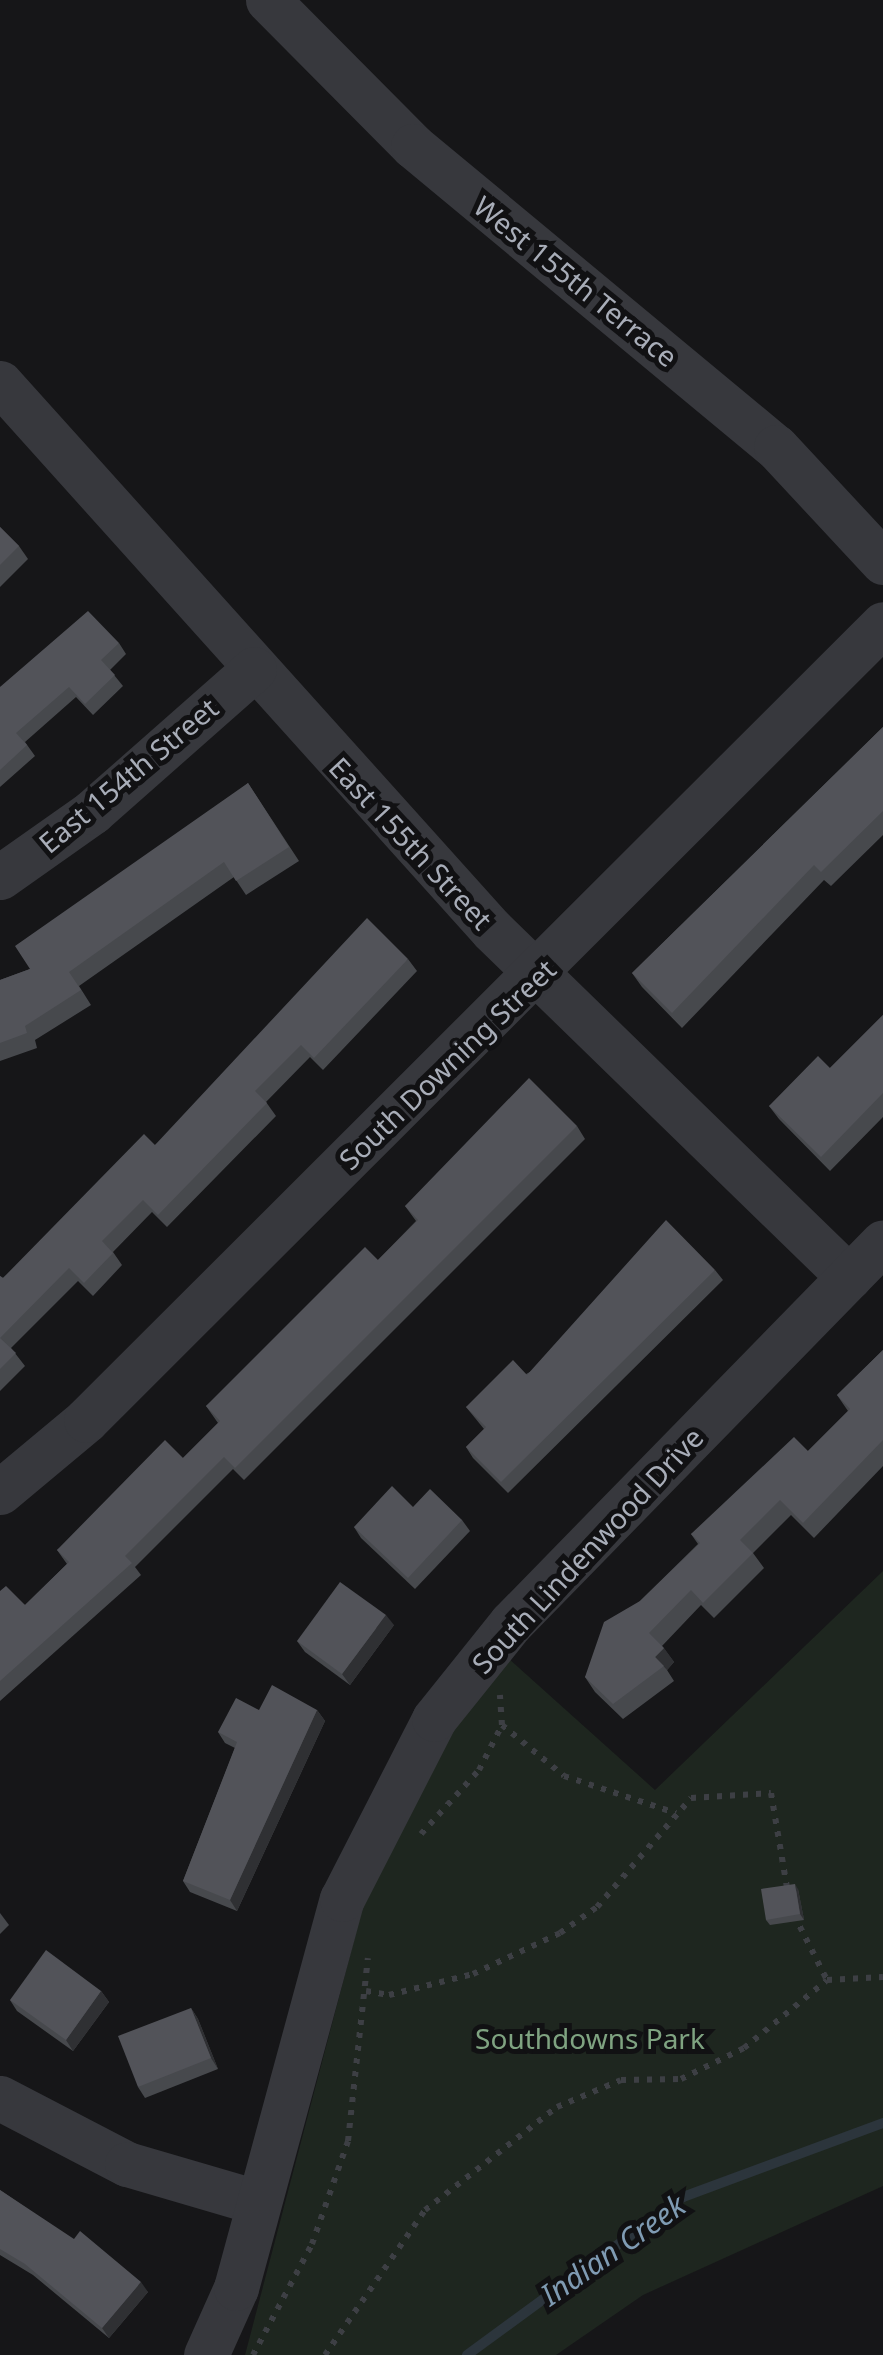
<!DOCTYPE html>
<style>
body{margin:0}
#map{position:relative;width:883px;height:2355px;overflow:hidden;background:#161618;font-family:"Noto Sans",sans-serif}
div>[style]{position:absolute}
.green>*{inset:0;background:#1e261f}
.stream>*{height:10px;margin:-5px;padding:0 5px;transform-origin:5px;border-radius:5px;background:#2c353c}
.path>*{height:6px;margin-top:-3px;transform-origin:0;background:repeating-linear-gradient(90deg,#3d3f44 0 5px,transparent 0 13px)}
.minor>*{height:45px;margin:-22.5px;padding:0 22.5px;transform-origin:22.5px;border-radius:22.5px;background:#37383d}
.wall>*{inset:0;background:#47494d}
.shaded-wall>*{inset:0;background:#2f3033}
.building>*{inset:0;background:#525359}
span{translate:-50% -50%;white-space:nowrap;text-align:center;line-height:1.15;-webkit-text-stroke:10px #111113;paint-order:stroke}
.street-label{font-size:28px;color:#a8adb8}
.park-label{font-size:28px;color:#7fa381}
.water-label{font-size:30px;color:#7f9bb3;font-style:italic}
</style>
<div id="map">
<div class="green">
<div style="clip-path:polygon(883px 1571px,883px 2186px,643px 2295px,556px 2355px,245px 2355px,363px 1906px,452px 1728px,508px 1658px,655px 1790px)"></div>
</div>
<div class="stream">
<div style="left:467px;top:2355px;width:268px;rotate:-36.2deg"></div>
<div style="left:683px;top:2197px;width:213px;rotate:-20.3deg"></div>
</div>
<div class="path">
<div style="left:502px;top:1725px;width:80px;rotate:39.4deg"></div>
<div style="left:564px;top:1776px;width:118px;rotate:18.3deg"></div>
<div style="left:421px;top:1834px;width:86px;rotate:-47.8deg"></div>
<div style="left:479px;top:1770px;width:51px;rotate:-62.9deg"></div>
<div style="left:502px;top:1725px;width:30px;rotate:-94deg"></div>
<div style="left:794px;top:1915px;width:73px;rotate:63.1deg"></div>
<div style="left:366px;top:1991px;width:23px;rotate:10deg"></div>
<div style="left:389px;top:1995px;width:87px;rotate:-14deg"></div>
<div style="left:473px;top:1974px;width:96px;rotate:-25.2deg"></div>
<div style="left:560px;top:1933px;width:45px;rotate:-35.1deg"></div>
<div style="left:597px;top:1907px;width:144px;rotate:-49.2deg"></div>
<div style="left:691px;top:1798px;width:80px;rotate:-3.6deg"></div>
<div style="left:771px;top:1793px;width:101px;rotate:80.4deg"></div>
<div style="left:253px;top:2355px;width:126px;rotate:-62deg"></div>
<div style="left:312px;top:2244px;width:109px;rotate:-70.7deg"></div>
<div style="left:348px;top:2141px;width:184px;rotate:-83.8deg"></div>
<div style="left:325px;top:2355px;width:176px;rotate:-55.4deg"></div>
<div style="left:425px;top:2210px;width:167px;rotate:-38deg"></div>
<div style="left:557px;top:2107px;width:69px;rotate:-22.9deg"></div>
<div style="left:621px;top:2080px;width:60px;rotate:-1deg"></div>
<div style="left:681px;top:2079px;width:70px;rotate:-26.2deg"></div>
<div style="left:744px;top:2048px;width:107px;rotate:-39.3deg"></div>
<div style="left:827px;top:1980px;width:56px;rotate:-3.1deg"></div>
</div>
<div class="minor">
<div style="left:268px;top:0;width:206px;rotate:45.2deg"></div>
<div style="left:413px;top:146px;width:472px;rotate:39.7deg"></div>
<div style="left:776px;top:447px;width:157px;rotate:47.1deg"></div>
<div style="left:0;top:383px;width:736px;rotate:48.03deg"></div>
<div style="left:492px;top:930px;width:498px;rotate:44.2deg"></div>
<div style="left:0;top:877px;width:113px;rotate:-35.2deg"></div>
<div style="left:92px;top:812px;width:216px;rotate:-41.4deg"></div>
<div style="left:0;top:1492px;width:112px;rotate:-39.9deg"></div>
<div style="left:86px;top:1420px;width:1126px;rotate:-44.96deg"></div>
<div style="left:0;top:2098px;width:143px;rotate:27.5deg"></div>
<div style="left:127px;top:2164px;width:135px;rotate:16.3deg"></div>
<div style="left:206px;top:2355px;width:73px;rotate:-65.9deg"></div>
<div style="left:236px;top:2288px;width:403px;rotate:-74.8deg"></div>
<div style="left:342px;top:1899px;width:202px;rotate:-62.9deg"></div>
<div style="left:434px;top:1719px;width:123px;rotate:-51.3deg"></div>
<div style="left:511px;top:1623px;width:532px;rotate:-45.68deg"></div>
</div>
<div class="wall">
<div style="clip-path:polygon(0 527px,19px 546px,28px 559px,0 587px)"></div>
<div style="clip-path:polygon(119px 643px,126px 654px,110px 670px,123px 686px,93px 715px,76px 697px,25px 742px,35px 756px,0 787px,0 687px)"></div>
<div style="clip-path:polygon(883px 727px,883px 835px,831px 886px,824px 880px,682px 1028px,642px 987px,632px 973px)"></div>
<div style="clip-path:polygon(248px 783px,299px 861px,246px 895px,234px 877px,79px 986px,91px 1005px,35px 1040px,37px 1048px,0 1061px,0 980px,30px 969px)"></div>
<div style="clip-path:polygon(408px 959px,417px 971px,323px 1070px,310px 1057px,266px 1102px,276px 1116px,167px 1227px,152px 1212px,113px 1252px,122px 1265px,93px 1296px,78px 1281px,11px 1348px,25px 1366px,0 1391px,0 1276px,3px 1278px,155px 1145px)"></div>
<div style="clip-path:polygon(883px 1015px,883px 1117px,830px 1171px,779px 1119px,769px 1106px,830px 1068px)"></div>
<div style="clip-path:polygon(577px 1126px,585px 1139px,244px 1480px,233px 1469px,135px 1567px,141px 1575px,0 1701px,0 1591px,25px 1605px,67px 1564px,57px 1550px,183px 1458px,218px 1423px,206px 1406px,378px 1260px,416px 1221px,405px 1206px)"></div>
<div style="clip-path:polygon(715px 1270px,723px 1280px,508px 1493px,473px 1458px,466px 1447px,484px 1429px,466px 1407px)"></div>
<div style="clip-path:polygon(883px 1350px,883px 1466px,814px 1538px,791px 1515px,753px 1553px,764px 1568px,714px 1618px,701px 1605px,662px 1646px,674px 1662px,667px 1670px,674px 1681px,623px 1719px,595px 1692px,585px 1677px,640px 1601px,698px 1544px,691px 1534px,808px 1451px,848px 1411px,837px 1395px)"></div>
<div style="clip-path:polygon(413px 1507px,462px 1520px,470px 1531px,415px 1589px,361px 1538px,354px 1527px)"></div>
<div style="clip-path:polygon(394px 1625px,350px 1685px,305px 1652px,297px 1641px)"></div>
<div style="clip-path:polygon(259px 1710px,317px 1710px,325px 1721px,237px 1911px,190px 1892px,183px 1881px,235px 1748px,225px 1743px,218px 1732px)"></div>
<div style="clip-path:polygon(798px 1889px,804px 1920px,770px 1925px,766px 1920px)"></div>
<div style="clip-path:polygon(0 1913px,9px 1925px,0 1934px)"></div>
<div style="clip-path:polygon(101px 1991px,109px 2002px,73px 2051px,17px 2011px,10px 2000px)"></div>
<div style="clip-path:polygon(191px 2008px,198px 2019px,218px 2069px,145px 2098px,138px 2087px)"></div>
<div style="clip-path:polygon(0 2190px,148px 2292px,109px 2338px,33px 2275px,0 2255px)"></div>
</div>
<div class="shaded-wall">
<div style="clip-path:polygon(386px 1615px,394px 1625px,350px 1685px,342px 1674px)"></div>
<div style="clip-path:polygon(664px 1648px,674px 1662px,667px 1670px,655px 1657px)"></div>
<div style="clip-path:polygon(317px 1710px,325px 1721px,237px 1911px,230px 1900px)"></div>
<div style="clip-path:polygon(795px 1884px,798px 1889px,804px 1920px,800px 1914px)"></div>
<div style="clip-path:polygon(101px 1991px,109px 2002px,73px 2051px,66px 2040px)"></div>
<div style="clip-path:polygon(191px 2008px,198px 2019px,218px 2069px,211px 2058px)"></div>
<div style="clip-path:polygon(141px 2282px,148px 2292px,109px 2338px,102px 2328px)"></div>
</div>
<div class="building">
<div style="clip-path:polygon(0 527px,19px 546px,0 565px)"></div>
<div style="clip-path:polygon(88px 611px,119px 643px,101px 660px,115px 675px,85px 704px,69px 687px,16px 733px,27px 745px,0 770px,0 687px)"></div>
<div style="clip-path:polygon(883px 727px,883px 811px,821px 872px,814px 865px,672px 1013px,632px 973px)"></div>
<div style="clip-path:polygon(248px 783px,289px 847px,236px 881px,224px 862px,69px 972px,81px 990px,25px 1026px,27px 1033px,0 1043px,0 980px,30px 969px,15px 946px)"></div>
<div style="clip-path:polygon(367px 918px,408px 959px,314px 1058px,301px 1045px,255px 1091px,267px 1103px,158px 1215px,143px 1200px,102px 1241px,113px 1253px,84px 1283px,69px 1268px,0 1338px,0 1276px,3px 1278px,144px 1134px,155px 1145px)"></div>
<div style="clip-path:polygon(883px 1015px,883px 1093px,821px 1157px,769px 1106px,818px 1056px,830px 1068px)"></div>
<div style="clip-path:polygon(529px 1078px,577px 1126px,235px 1468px,224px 1457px,125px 1556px,132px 1563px,0 1681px,0 1591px,6px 1586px,25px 1605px,69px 1562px,57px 1550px,165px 1440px,183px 1458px,220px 1421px,206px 1406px,365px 1247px,378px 1260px,418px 1220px,405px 1206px)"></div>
<div style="clip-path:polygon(666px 1220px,715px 1270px,501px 1482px,466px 1447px,486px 1427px,466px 1407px,513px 1360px,527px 1375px)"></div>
<div style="clip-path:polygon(0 1338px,16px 1353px,0 1369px)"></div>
<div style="clip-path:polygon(883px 1350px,883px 1440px,803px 1523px,780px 1500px,740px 1540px,753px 1553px,703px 1603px,691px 1590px,649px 1633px,664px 1648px,655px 1657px,664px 1666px,613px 1704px,585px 1677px,604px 1622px,640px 1601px,700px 1543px,691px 1534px,794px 1437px,808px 1451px,850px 1409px,837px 1395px)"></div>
<div style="clip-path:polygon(392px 1486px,413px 1507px,430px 1489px,462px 1520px,408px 1578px,354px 1527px)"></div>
<div style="clip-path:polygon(340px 1582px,386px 1615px,342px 1674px,297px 1641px)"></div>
<div style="clip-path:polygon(272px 1685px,317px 1710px,230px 1900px,183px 1881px,237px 1742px,218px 1732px,236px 1698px,259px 1710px)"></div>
<div style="clip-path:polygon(795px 1884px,800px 1914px,766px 1920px,761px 1889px)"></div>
<div style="clip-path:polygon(46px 1950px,101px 1991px,66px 2040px,10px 2000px)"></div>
<div style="clip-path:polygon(191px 2008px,211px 2058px,138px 2087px,118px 2036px)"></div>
<div style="clip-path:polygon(0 2190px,74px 2239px,80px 2231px,141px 2282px,102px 2328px,25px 2264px,0 2249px)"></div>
</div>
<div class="street-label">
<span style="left:576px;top:281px;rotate:39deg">West 155th Terrace</span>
<span style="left:128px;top:775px;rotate:-40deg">East 154th Street</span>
<span style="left:411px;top:843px;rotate:47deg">East 155th Street</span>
<span style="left:447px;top:1064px;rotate:-44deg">South Downing Street</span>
<span style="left:587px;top:1550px;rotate:-47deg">South Lindenwood Drive</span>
</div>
<div class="park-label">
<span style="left:590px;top:2038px">Southdowns Park</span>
</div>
<div class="water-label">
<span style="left:613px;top:2250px;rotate:-35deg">Indian Creek</span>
</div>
</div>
